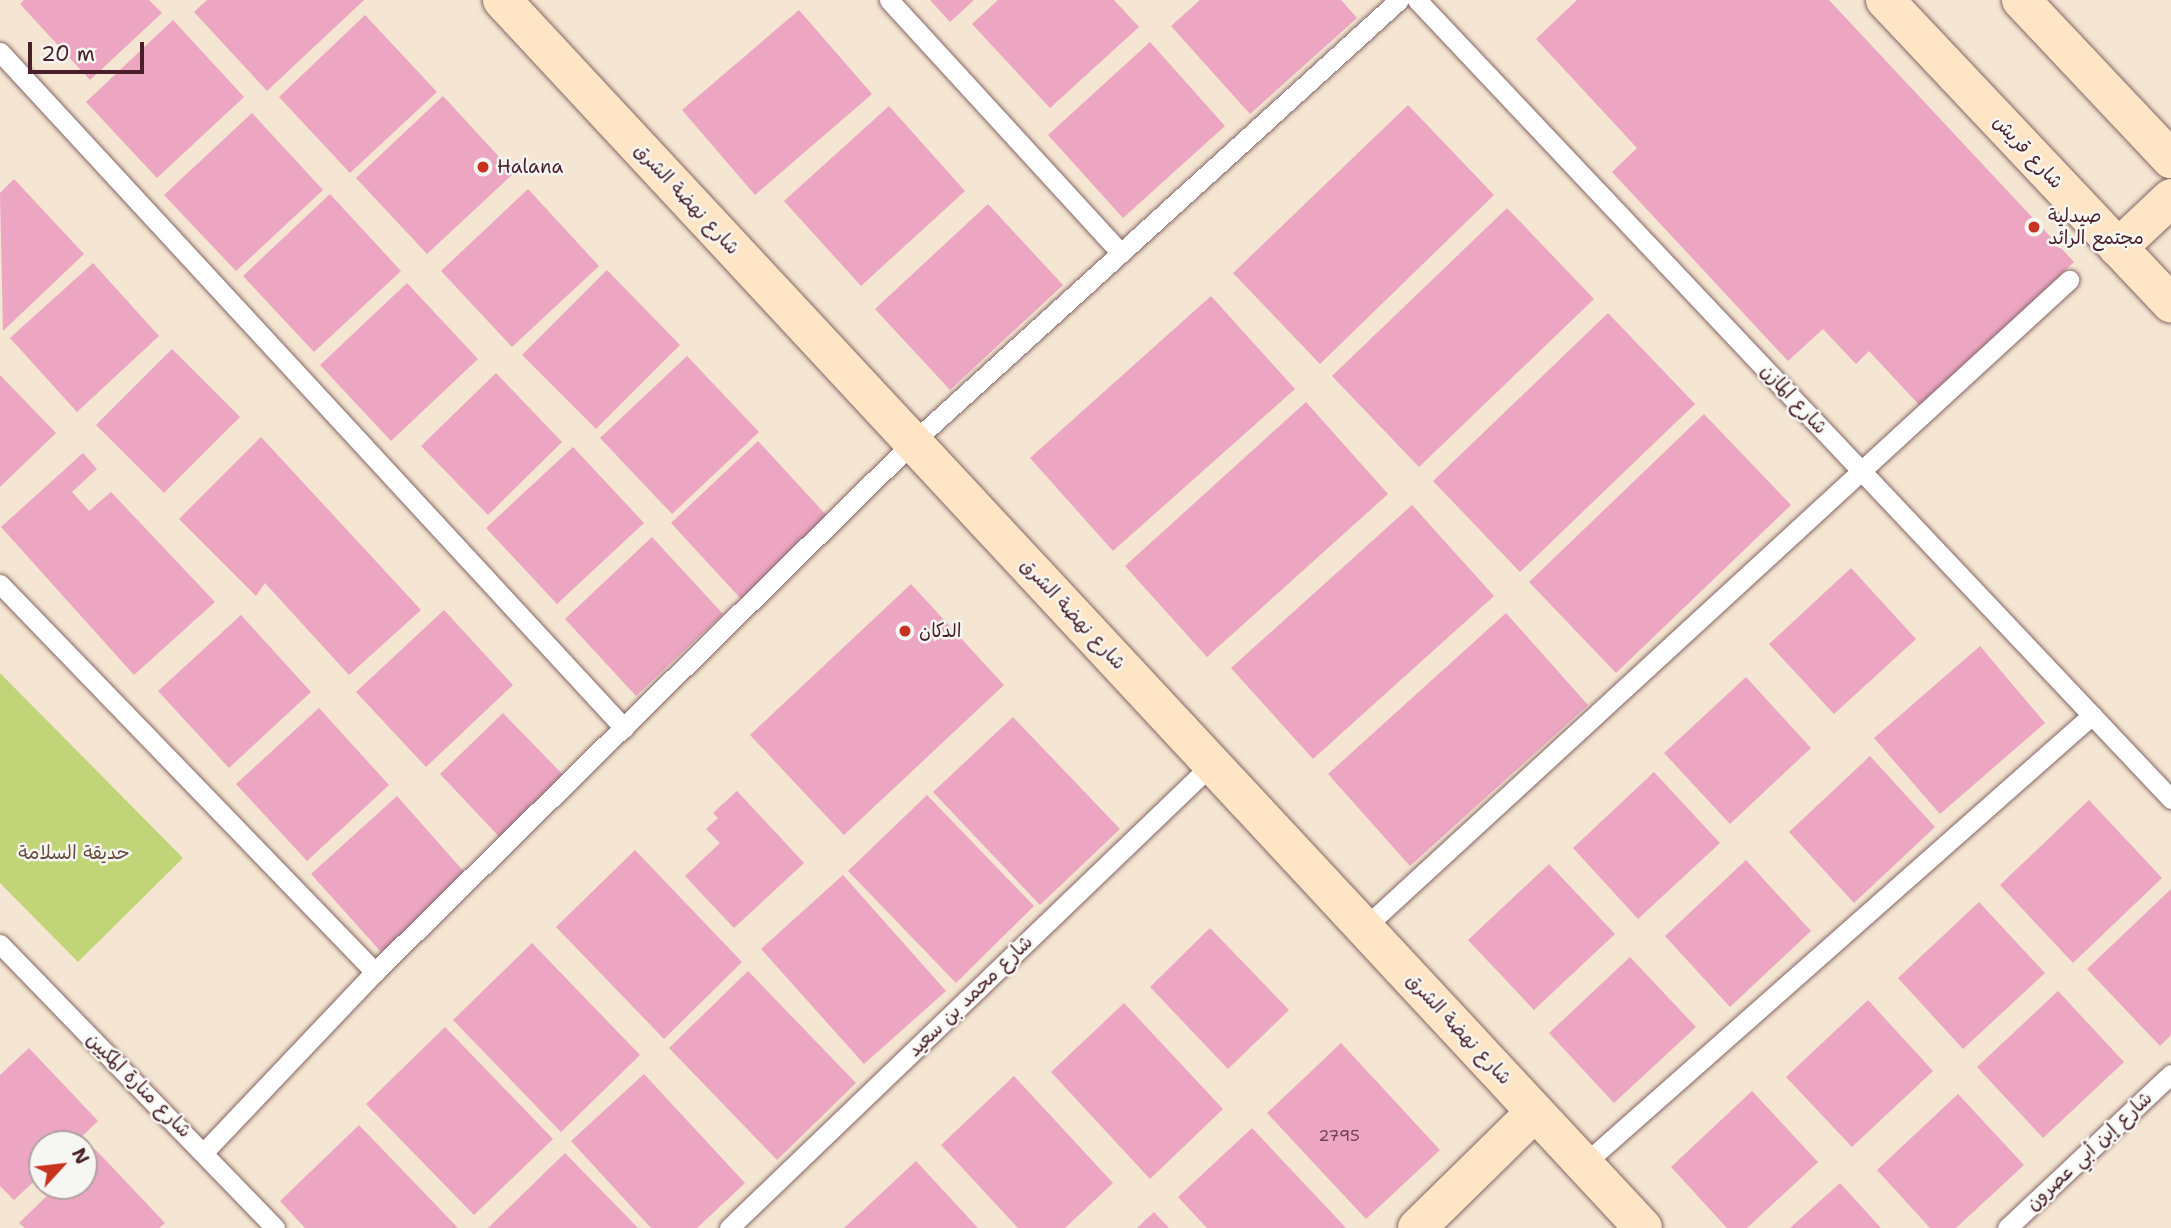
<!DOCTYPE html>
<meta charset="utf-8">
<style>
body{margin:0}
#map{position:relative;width:2171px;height:1228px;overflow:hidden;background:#f4e6d2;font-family:"Shantell Sans","Playpen Sans Arabic",sans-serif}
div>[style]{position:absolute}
.green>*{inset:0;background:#c1d578}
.building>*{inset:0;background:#eca6c2}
.roads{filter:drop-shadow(0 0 2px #866565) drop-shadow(0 0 2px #866565)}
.lane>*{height:19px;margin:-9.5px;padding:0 9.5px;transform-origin:9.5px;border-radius:9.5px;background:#fff}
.secondary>*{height:38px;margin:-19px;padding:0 19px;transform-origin:19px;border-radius:19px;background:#fde5c5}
.dots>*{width:19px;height:19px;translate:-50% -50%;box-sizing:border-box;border:4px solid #f6f6f2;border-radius:50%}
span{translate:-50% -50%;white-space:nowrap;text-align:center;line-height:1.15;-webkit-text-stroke:5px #f6f6f2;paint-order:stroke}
.number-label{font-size:16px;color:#724151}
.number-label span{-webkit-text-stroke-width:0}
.street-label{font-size:19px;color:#4a1f2b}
.poi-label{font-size:19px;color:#4a1f2b}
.left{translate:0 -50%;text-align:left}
.park-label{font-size:19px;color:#684c3e}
.north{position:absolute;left:28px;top:1130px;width:70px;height:70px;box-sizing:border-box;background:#f6f6f2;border:2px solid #b1a0a2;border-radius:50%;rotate:63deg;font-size:19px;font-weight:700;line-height:28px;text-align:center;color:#4a1f2b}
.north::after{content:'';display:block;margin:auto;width:24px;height:32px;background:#c8321e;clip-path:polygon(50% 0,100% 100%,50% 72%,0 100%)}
.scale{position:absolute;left:28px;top:42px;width:116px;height:32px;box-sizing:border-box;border:4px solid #4a1f2b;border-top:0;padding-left:9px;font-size:21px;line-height:24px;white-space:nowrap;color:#4a1f2b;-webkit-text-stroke:5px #f6f6f2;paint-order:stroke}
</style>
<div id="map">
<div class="green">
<div style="clip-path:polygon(0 673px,183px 858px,78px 962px,0 883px)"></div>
</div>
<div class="building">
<div style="clip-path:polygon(24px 0,149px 0,162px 13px,90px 80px,20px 4px)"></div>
<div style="clip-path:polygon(207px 0,364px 0,267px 91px,194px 12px)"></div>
<div style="clip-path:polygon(930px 0,974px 0,950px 22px)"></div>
<div style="clip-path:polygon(998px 0,1114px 0,1139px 27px,1050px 108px,972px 24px)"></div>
<div style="clip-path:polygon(1200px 0,1341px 0,1357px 18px,1250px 114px,1171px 26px)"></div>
<div style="clip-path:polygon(1577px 0,1829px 0,2074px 262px,1921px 407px,1869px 351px,1856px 364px,1823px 329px,1788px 361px,1612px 172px,1637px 148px,1536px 39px)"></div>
<div style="clip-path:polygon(799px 10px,872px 94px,755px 195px,682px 110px)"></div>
<div style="clip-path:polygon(365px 15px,437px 92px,350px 173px,279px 97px)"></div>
<div style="clip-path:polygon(173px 20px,244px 97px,157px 178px,86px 102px)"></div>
<div style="clip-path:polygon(1150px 42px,1225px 126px,1123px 218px,1048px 135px)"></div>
<div style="clip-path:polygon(443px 96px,514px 173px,427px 254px,356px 178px)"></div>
<div style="clip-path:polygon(1408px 105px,1494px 195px,1320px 364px,1233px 273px)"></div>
<div style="clip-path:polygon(889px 106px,965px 191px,861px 286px,784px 201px)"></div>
<div style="clip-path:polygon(252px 113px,323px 190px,236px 271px,164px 195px)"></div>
<div style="clip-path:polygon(14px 179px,84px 254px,3px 331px,0 193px)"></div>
<div style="clip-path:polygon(528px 189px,599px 266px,512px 347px,441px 271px)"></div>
<div style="clip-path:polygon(330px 194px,401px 271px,314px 352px,243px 276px)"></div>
<div style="clip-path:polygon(988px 204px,1063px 285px,950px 390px,875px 309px)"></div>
<div style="clip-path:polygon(1507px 208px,1594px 299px,1419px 467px,1332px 376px)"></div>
<div style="clip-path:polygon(93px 263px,159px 336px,77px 412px,10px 338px)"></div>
<div style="clip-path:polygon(607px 270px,680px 345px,596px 429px,522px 355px)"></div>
<div style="clip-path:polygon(407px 283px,478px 359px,391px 441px,320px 365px)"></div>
<div style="clip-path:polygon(1211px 296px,1295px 389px,1113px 551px,1030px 458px)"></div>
<div style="clip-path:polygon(1608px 313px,1695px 404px,1520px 572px,1433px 481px)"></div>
<div style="clip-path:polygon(172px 349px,240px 417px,164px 493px,96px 425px)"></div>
<div style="clip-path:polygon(687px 356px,759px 432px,672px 514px,600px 438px)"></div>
<div style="clip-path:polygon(496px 373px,562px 442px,488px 515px,421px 446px)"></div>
<div style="clip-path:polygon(0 375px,56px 433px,0 487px)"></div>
<div style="clip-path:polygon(1306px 402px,1388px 494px,1207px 657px,1125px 566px)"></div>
<div style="clip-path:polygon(1704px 414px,1791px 505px,1616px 673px,1529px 582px)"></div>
<div style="clip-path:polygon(261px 437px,421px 610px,349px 675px,265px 583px,256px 596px,179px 519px)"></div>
<div style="clip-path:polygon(758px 441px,829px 518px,742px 600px,671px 523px)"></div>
<div style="clip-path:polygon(573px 447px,644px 523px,557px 604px,486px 528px)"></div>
<div style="clip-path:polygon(83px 453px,97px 469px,72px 492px,89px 511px,111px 492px,215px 602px,134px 675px,1px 527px)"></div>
<div style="clip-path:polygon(1412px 505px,1494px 596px,1313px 759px,1231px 668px)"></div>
<div style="clip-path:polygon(652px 537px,723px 614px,636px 696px,565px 619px)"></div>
<div style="clip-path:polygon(1851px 568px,1916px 639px,1834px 714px,1769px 644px)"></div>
<div style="clip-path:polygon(911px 584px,1004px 685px,844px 835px,750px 735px)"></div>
<div style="clip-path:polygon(444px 610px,513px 685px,426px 767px,356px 692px)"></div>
<div style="clip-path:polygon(1506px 613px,1588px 705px,1410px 866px,1328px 774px)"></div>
<div style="clip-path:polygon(241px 615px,311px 692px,229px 768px,158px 691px)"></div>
<div style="clip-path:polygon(1980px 646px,2045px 723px,1940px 814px,1874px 738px)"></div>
<div style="clip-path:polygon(1746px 677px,1811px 748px,1730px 824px,1664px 753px)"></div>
<div style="clip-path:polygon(319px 708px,389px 785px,307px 861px,236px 784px)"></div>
<div style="clip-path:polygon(503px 713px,570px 782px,506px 844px,440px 774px)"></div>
<div style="clip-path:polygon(1013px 717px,1120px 829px,1040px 905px,933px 792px)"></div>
<div style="clip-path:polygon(1870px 756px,1935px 827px,1854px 903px,1789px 832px)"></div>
<div style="clip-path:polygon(1654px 772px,1720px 843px,1638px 919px,1573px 848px)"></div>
<div style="clip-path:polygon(737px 791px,804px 863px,734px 928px,685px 876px,720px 843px,706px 829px,718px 818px,713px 813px)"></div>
<div style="clip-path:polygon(927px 795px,1034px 906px,956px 983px,848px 871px)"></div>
<div style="clip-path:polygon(397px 796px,466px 874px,381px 952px,311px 874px)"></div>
<div style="clip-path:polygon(2089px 800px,2162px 878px,2073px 963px,2000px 885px)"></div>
<div style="clip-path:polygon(635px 850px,742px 962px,664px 1039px,556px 927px)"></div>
<div style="clip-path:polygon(1746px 860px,1811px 931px,1730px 1007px,1665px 936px)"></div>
<div style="clip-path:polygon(1549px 864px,1615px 934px,1534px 1010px,1468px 940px)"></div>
<div style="clip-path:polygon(843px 875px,946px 991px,864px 1064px,761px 949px)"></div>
<div style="clip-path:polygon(2171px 889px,2171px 1035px,2160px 1046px,2087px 969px)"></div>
<div style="clip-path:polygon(1979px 902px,2045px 973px,1963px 1049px,1898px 978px)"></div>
<div style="clip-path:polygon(1210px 928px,1289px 1010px,1228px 1069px,1150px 987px)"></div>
<div style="clip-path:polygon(532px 943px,640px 1055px,561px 1132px,453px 1020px)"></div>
<div style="clip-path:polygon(1630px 957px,1696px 1027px,1614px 1103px,1549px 1033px)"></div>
<div style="clip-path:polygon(748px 971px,856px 1083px,777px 1160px,669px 1048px)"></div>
<div style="clip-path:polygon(2058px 991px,2124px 1062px,2043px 1138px,1977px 1067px)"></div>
<div style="clip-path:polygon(1868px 1000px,1933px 1071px,1852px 1147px,1786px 1077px)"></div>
<div style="clip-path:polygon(1124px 1003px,1223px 1109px,1150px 1179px,1051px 1072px)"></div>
<div style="clip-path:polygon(445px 1027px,553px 1139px,474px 1215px,366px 1104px)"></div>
<div style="clip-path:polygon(1341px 1043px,1440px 1150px,1366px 1219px,1267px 1113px)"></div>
<div style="clip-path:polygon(29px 1048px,98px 1121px,74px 1144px,42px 1144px,42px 1174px,14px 1200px,0 1186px,0 1075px)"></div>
<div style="clip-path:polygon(644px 1074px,745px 1183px,697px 1228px,651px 1228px,571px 1141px)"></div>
<div style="clip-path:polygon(1014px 1076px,1113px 1183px,1065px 1228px,1018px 1228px,941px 1145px)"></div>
<div style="clip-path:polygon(1752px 1091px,1818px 1162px,1747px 1228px,1727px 1228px,1671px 1167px)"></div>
<div style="clip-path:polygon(1958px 1094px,2024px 1165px,1956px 1228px,1930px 1228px,1877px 1170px)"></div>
<div style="clip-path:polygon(359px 1125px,458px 1228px,305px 1228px,280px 1201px)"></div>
<div style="clip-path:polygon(1252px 1128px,1346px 1228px,1207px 1228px,1178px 1197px)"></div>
<div style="clip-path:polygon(95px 1149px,165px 1223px,159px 1228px,25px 1228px,19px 1223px,57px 1186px,84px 1186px,84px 1160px)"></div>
<div style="clip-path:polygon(565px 1153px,638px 1228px,488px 1228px)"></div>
<div style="clip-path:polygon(916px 1161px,978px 1228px,844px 1228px)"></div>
<div style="clip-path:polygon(1840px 1183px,1881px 1228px,1790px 1228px)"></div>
<div style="clip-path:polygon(1154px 1212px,1169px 1228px,1137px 1228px)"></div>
</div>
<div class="roads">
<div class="lane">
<div style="left:889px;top:0;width:343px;rotate:47.5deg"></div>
<div style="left:1417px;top:0;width:1099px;rotate:46.66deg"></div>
<div style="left:0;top:52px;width:920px;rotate:47.29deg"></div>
<div style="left:0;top:584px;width:540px;rotate:45.98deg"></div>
<div style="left:1364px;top:928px;width:958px;rotate:-42.59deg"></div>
<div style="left:0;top:944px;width:395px;rotate:45.9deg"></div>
<div style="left:204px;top:1152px;width:248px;rotate:-46.5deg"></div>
<div style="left:375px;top:972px;width:755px;rotate:-44.57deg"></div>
<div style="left:913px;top:442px;width:657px;rotate:-42.29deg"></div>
<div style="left:1584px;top:1164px;width:678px;rotate:-41.47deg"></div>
<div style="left:729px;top:1228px;width:670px;rotate:-43.85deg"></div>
<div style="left:2007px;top:1228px;width:225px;rotate:-43.2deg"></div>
</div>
<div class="secondary">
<div style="left:502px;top:0;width:1676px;rotate:47.1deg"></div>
<div style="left:1885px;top:0;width:417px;rotate:46.7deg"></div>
<div style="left:2021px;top:0;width:219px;rotate:46.7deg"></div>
<div style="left:2118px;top:248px;width:73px;rotate:-43.3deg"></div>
<div style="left:1417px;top:1228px;width:165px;rotate:-44.5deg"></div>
</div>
</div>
<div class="dots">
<div style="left:483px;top:167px;background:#c8321e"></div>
<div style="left:2034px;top:227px;background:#c8321e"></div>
<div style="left:905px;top:631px;background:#c8321e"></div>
</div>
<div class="number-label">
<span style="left:1339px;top:1136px">2795</span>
</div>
<div class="street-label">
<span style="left:2028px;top:152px;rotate:47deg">شارع قريش</span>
<span style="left:687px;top:199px;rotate:47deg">شارع نهضة الشرق</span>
<span style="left:1794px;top:399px;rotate:47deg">شارع المازن</span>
<span style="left:1073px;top:614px;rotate:47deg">شارع نهضة الشرق</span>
<span style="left:970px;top:996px;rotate:-44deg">شارع محمد بن سعيد</span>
<span style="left:1459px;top:1029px;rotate:47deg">شارع نهضة الشرق</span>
<span style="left:139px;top:1085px;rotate:45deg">شارع منارة المكيين</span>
<span style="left:2089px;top:1151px;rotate:-43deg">شارع إبن أبي عصرون</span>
</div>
<div class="poi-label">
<span class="left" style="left:497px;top:167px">Halana</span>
<span class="left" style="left:2048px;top:227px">صيدلية<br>مجتمع الرائد</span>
<span class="left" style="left:919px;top:631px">الدكان</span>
</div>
<div class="park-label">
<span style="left:74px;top:853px">حديقة السلامة</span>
</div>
<div class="north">N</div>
<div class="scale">20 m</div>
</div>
